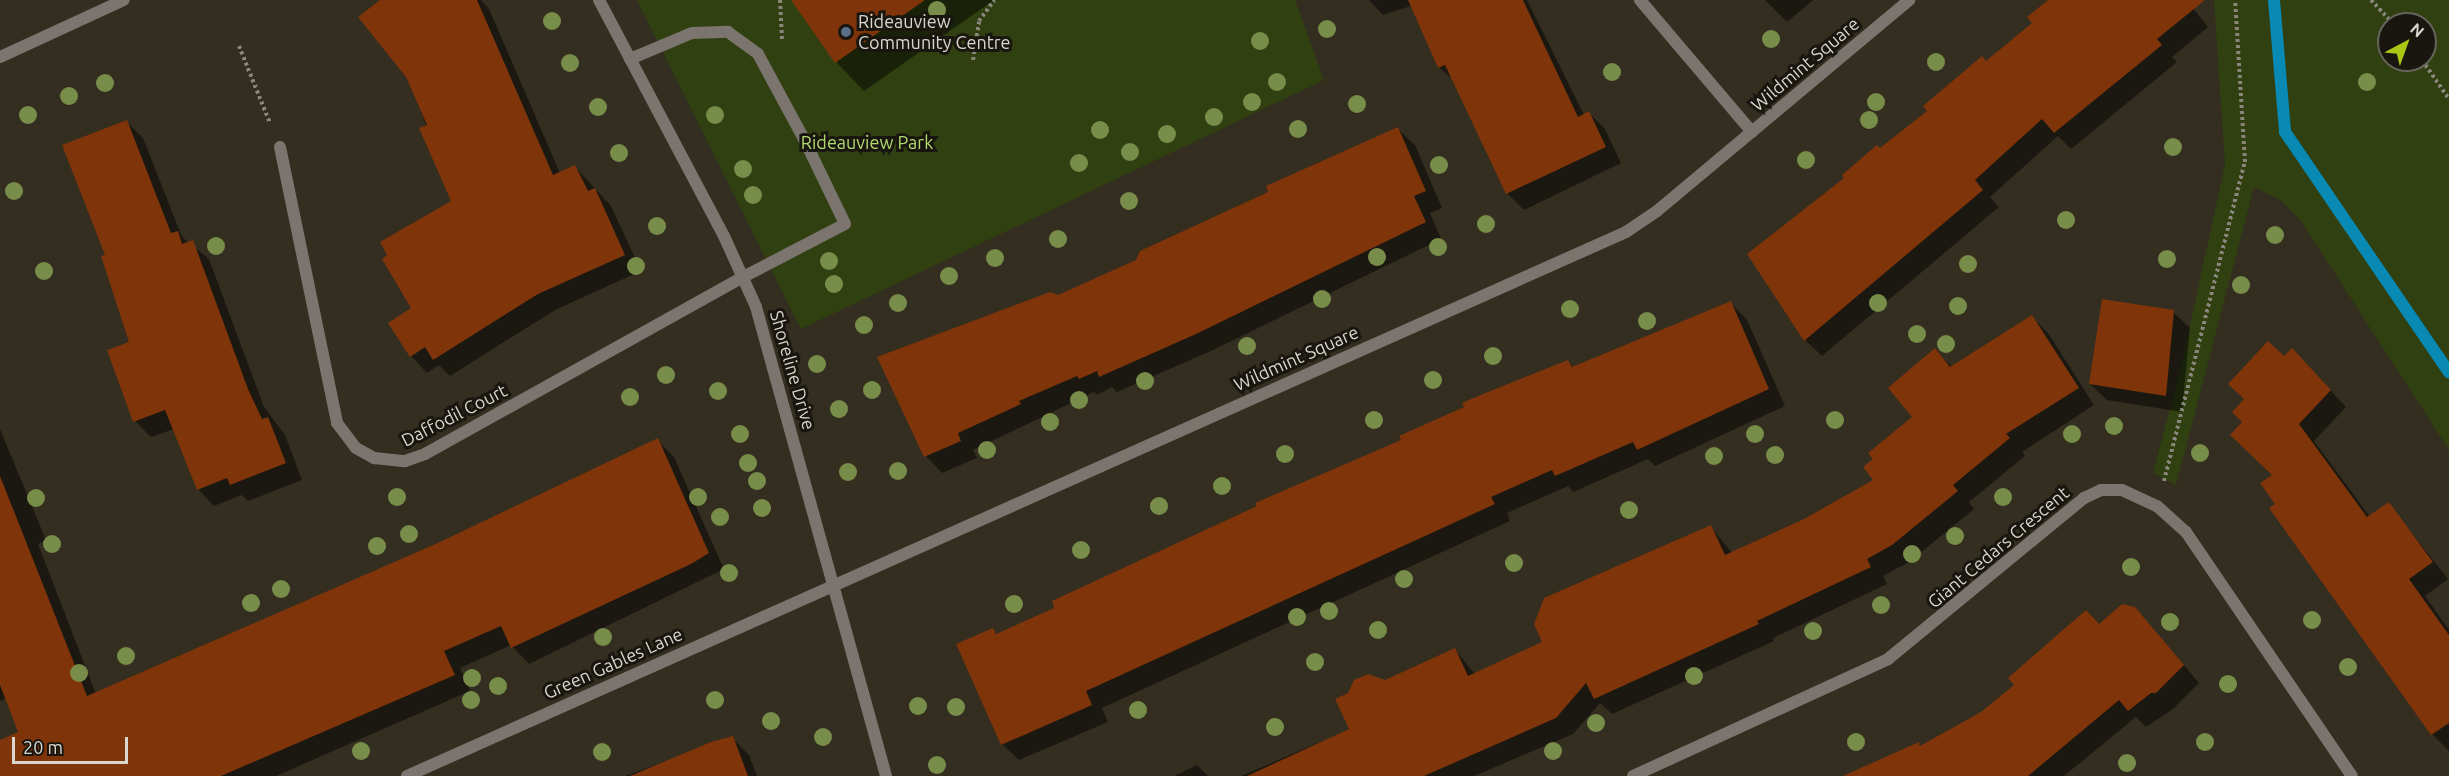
<!DOCTYPE html>
<style>
body{margin:0}
#map{position:relative;width:2449px;height:776px;overflow:hidden;background:#332e20;font-family:Ubuntu,sans-serif}
div>[style]{position:absolute}
.green>*{inset:0;background:#304011}
.shadow>*{inset:0;background:#0007}
.stream>*{height:12px;margin:-6px;padding:0 6px;transform-origin:6px;border-radius:6px;background:#098ab5}
.building>*{inset:0;background:#7f3409}
.path>*{height:4px;margin-top:-2px;transform-origin:0;background:repeating-linear-gradient(90deg,#8a867b 0 3px,transparent 0 6px)}
.service>*{height:12px;margin:-6px;padding:0 6px;transform-origin:6px;border-radius:6px;background:#7b746f}
.minor>*{height:12px;margin:-6px;padding:0 6px;transform-origin:6px;border-radius:6px;background:#7b746f}
.tertiary>*{height:12px;margin:-6px;padding:0 6px;transform-origin:6px;border-radius:6px;background:#7b746f}
.trees>*{width:18px;height:18px;margin:-9px;border-radius:50%;background:#788d4a}
.dots>*{width:16px;height:16px;translate:-50% -50%;box-sizing:border-box;border:3px solid #191610;border-radius:50%}
span{translate:-50% -50%;white-space:nowrap;text-align:center;line-height:1.15;-webkit-text-stroke:6px #191610;paint-order:stroke}
.poi-label{font-size:18px;color:#d9d6cd}
.left{translate:0 -50%;text-align:left}
.street-label{font-size:18px;color:#d9d6cd}
.park-label{font-size:18px;color:#b1da6c}
.north{position:absolute;left:2377px;top:12px;width:60px;height:60px;box-sizing:border-box;background:#191610;border:2px solid #66635c;border-radius:50%;rotate:41deg;font-size:16px;font-weight:700;line-height:24px;text-align:center;color:#d9d6cd}
.north::after{content:'';display:block;margin:auto;width:21px;height:27px;background:#abc716;clip-path:polygon(50% 0,100% 100%,50% 72%,0 100%)}
.scale{position:absolute;left:12px;top:737px;width:116px;height:27px;box-sizing:border-box;border:3px solid #d9d6cd;border-top:0;padding-left:8px;font-size:18px;line-height:21px;white-space:nowrap;color:#d9d6cd;-webkit-text-stroke:4px #191610;paint-order:stroke}
</style>
<div id="map">
<div class="green">
<div style="clip-path:polygon(637px 0,1295px 0,1324px 80px,801px 329px)"></div>
<div style="clip-path:polygon(evenodd,2214px 0,2449px 0,2449px 450px,2301px 221px,2282px 201px,2254px 187px,2176px 485px,2153px 473px,2182px 363px,2225px 164px,2214px 0,2389px 24px,2425px 24px,2425px 60px,2389px 60px,2389px 24px)"></div>
</div>
<div class="shadow">
<div style="clip-path:polygon(382px 0,481px 0,489px 9px,560px 173px,575px 167px,611px 206px,641px 271px,555px 310px,450px 376px,439px 365px,427px 373px,411px 356px,413px 309px,453px 202px)"></div>
<div style="clip-path:polygon(792px 0,994px 0,864px 91px,836px 62px)"></div>
<div style="clip-path:polygon(1369px 0,1527px 0,1584px 115px,1589px 113px,1605px 129px,1621px 163px,1524px 210px,1507px 193px,1455px 82px,1439px 67px,1411px 6px,1383px 15px)"></div>
<div style="clip-path:polygon(1765px 0,1813px 0,1787px 22px)"></div>
<div style="clip-path:polygon(2054px 0,2186px 0,2208px 27px,2172px 57px,2177px 62px,2071px 149px,2058px 136px,1990px 197px,1999px 207px,1822px 356px,1805px 340px,1881px 150px,2034px 23px)"></div>
<div style="clip-path:polygon(126px 121px,143px 138px,182px 237px,209px 259px,264px 407px,285px 435px,302px 480px,248px 501px,242px 495px,214px 506px,198px 489px,174px 429px,151px 437px,135px 421px,131px 343px,107px 256px)"></div>
<div style="clip-path:polygon(1398px 129px,1415px 145px,1442px 208px,1430px 213px,1441px 239px,1213px 350px,1117px 392px,1112px 387px,1097px 395px,1094px 392px,973px 450px,977px 458px,942px 473px,926px 456px,1058px 297px,1137px 261px)"></div>
<div style="clip-path:polygon(1731px 303px,1747px 320px,1785px 406px,1655px 466px,1648px 459px,1573px 492px,1568px 486px,1507px 513px,1510px 521px,1102px 708px,1108px 722px,1019px 760px,1002px 744px,992px 629px,998px 635px,1568px 361px,1574px 368px)"></div>
<div style="clip-path:polygon(2173px 312px,2190px 328px,2182px 412px,2107px 400px,2090px 384px)"></div>
<div style="clip-path:polygon(2032px 317px,2048px 333px,2094px 405px,2022px 452px,2025px 456px,1969px 502px,1974px 509px,1909px 562px,1883px 576px,1887px 584px,1773px 638px,1774px 641px,1612px 714px,1600px 703px,1573px 734px,1474px 776px,1241px 776px,1351px 729px,1385px 681px,1455px 650px,1475px 674px,1544px 643px,1711px 527px,1732px 553px,1805px 520px,1876px 480px,1915px 418px,1935px 350px,1952px 367px)"></div>
<div style="clip-path:polygon(2284px 359px,2308px 366px,2346px 407px,2314px 441px,2370px 517px,2389px 504px,2448px 579px,2425px 596px,2449px 630px,2449px 751px,2432px 734px,2278px 504px,2273px 476px,2244px 422px)"></div>
<div style="clip-path:polygon(0 429px,46px 540px,38px 544px,96px 694px,440px 543px,657px 440px,674px 457px,724px 569px,529px 664px,511px 645px,460px 668px,470px 691px,276px 776px,0 776px,0 742px,20px 733px,7px 698px,0 701px)"></div>
<div style="clip-path:polygon(2135px 608px,2199px 683px,2173px 709px,2146px 727px,2136px 717px,2064px 776px,1867px 776px,1918px 744px,1921px 747px,1982px 713px,2099px 626px)"></div>
<div style="clip-path:polygon(732px 738px,749px 755px,757px 776px,625px 776px)"></div>
<div style="clip-path:polygon(1197px 765px,1208px 776px,1174px 776px)"></div>
</div>
<div class="stream">
<div style="left:2274px;top:0;width:132px;rotate:85.2deg"></div>
<div style="left:2285px;top:132px;width:291px;rotate:55.7deg"></div>
</div>
<div class="building">
<div style="clip-path:polygon(380px 0,477px 0,553px 175px,575px 165px,588px 191px,595px 188px,625px 255px,538px 294px,433px 360px,425px 347px,410px 357px,388px 323px,411px 308px,382px 259px,387px 255px,380px 242px,451px 201px,419px 128px,427px 125px,406px 77px,358px 17px)"></div>
<div style="clip-path:polygon(791px 0,925px 0,835px 63px)"></div>
<div style="clip-path:polygon(1408px 0,1523px 0,1578px 117px,1589px 111px,1606px 147px,1506px 194px,1445px 65px,1438px 68px)"></div>
<div style="clip-path:polygon(2048px 0,2205px 0,2157px 39px,2162px 45px,2054px 133px,2042px 119px,1975px 180px,1983px 190px,1804px 341px,1747px 254px,1844px 178px,1842px 175px,1877px 145px,1880px 148px,1927px 111px,1923px 106px,1982px 56px,1986px 61px,2032px 23px,2027px 17px)"></div>
<div style="clip-path:polygon(127px 120px,171px 233px,178px 231px,182px 244px,193px 240px,248px 389px,262px 419px,268px 417px,286px 463px,230px 485px,227px 478px,197px 490px,165px 410px,133px 422px,107px 350px,129px 342px,101px 256px,105px 255px,62px 145px)"></div>
<div style="clip-path:polygon(1398px 127px,1426px 191px,1414px 196px,1426px 222px,1196px 334px,1099px 377px,1097px 371px,1079px 379px,1077px 376px,1019px 401px,1021px 404px,958px 433px,961px 441px,924px 457px,877px 357px,1050px 292px,1058px 295px,1136px 260px,1140px 251px,1268px 192px,1266px 186px)"></div>
<div style="clip-path:polygon(2102px 299px,2174px 310px,2166px 396px,2089px 384px)"></div>
<div style="clip-path:polygon(1731px 301px,1769px 389px,1637px 450px,1633px 442px,1555px 476px,1552px 470px,1491px 497px,1495px 504px,1086px 691px,1092px 705px,1001px 745px,956px 644px,993px 628px,996px 634px,1054px 608px,1052px 601px,1257px 506px,1255px 503px,1401px 440px,1399px 436px,1464px 407px,1462px 403px,1483px 394px,1568px 360px,1572px 367px)"></div>
<div style="clip-path:polygon(2032px 315px,2079px 388px,2006px 434px,2010px 438px,1953px 485px,1958px 491px,1892px 545px,1867px 559px,1871px 567px,1757px 621px,1759px 624px,1594px 699px,1586px 683px,1556px 718px,1424px 776px,1247px 776px,1349px 729px,1335px 699px,1348px 693px,1354px 680px,1368px 674px,1385px 680px,1455px 648px,1468px 676px,1542px 642px,1534px 624px,1544px 598px,1711px 525px,1725px 555px,1804px 519px,1873px 480px,1863px 467px,1873px 459px,1868px 453px,1912px 417px,1888px 388px,1935px 348px,1950px 367px)"></div>
<div style="clip-path:polygon(2268px 341px,2284px 356px,2292px 348px,2331px 390px,2299px 424px,2367px 517px,2389px 502px,2433px 562px,2409px 579px,2449px 635px,2449px 723px,2431px 735px,2269px 508px,2275px 504px,2260px 483px,2272px 475px,2230px 435px,2242px 422px,2232px 412px,2244px 399px,2228px 384px)"></div>
<div style="clip-path:polygon(658px 438px,709px 553px,691px 564px,511px 648px,501px 626px,444px 651px,455px 675px,221px 776px,0 776px,0 740px,18px 732px,0 685px,0 476px,87px 696px,440px 542px)"></div>
<div style="clip-path:polygon(2122px 604px,2135px 607px,2184px 665px,2156px 693px,2151px 693px,2128px 711px,2119px 700px,2028px 776px,1843px 776px,1919px 742px,1920px 746px,1981px 712px,2014px 685px,2008px 678px,2086px 610px,2099px 624px)"></div>
<div style="clip-path:polygon(733px 736px,748px 776px,630px 776px,711px 742px)"></div>
</div>
<div class="path">
<div style="left:780px;top:0;width:39px;rotate:87deg"></div>
<div style="left:2371px;top:0;width:33px;rotate:47deg"></div>
<div style="left:239px;top:46px;width:83px;rotate:68.1deg"></div>
<div style="left:973px;top:60px;width:39px;rotate:-81deg"></div>
<div style="left:979px;top:21px;width:26px;rotate:-54deg"></div>
<div style="left:2422px;top:60px;width:47px;rotate:55.3deg"></div>
<div style="left:2164px;top:481px;width:329px;rotate:-75.8deg"></div>
<div style="left:2245px;top:162px;width:162px;rotate:-93.5deg"></div>
</div>
<div class="service">
<div style="left:630px;top:59px;width:67px;rotate:-22.8deg"></div>
<div style="left:692px;top:33px;width:36px;rotate:-2deg"></div>
<div style="left:728px;top:32px;width:37px;rotate:36deg"></div>
<div style="left:758px;top:54px;width:97px;rotate:61.6deg"></div>
<div style="left:804px;top:139px;width:94px;rotate:64.2deg"></div>
<div style="left:845px;top:224px;width:113px;rotate:152.5deg"></div>
</div>
<div class="minor">
<div style="left:1640px;top:0;width:173px;rotate:49.7deg"></div>
<div style="left:280px;top:147px;width:282px;rotate:78.3deg"></div>
<div style="left:337px;top:423px;width:31px;rotate:53deg"></div>
<div style="left:356px;top:448px;width:21px;rotate:29deg"></div>
<div style="left:374px;top:458px;width:31px;rotate:6deg"></div>
<div style="left:405px;top:461px;width:21px;rotate:-19deg"></div>
<div style="left:425px;top:454px;width:366px;rotate:-29.1deg"></div>
<div style="left:407px;top:776px;width:1335px;rotate:-24.05deg"></div>
<div style="left:1626px;top:232px;width:37px;rotate:-34deg"></div>
<div style="left:1657px;top:211px;width:329px;rotate:-39.9deg"></div>
<div style="left:1633px;top:776px;width:281px;rotate:-24.6deg"></div>
<div style="left:1888px;top:659px;width:254px;rotate:-39.4deg"></div>
<div style="left:2084px;top:498px;width:19px;rotate:-25deg"></div>
<div style="left:2101px;top:490px;width:21px"></div>
<div style="left:2122px;top:490px;width:38px;rotate:25deg"></div>
<div style="left:2157px;top:506px;width:39px;rotate:42deg"></div>
<div style="left:2186px;top:532px;width:295px;rotate:55.8deg"></div>
</div>
<div class="tertiary">
<div style="left:599px;top:0;width:267px;rotate:62.1deg"></div>
<div style="left:724px;top:236px;width:78px;rotate:65.7deg"></div>
<div style="left:756px;top:307px;width:487px;rotate:74.5deg"></div>
<div style="left:0;top:57px;width:136px;rotate:-24.7deg"></div>
</div>
<div class="trees">
<div style="left:937px;top:10px"></div>
<div style="left:552px;top:21px"></div>
<div style="left:1327px;top:29px"></div>
<div style="left:1771px;top:39px"></div>
<div style="left:1260px;top:41px"></div>
<div style="left:1936px;top:62px"></div>
<div style="left:570px;top:63px"></div>
<div style="left:1612px;top:72px"></div>
<div style="left:1277px;top:82px"></div>
<div style="left:2367px;top:82px"></div>
<div style="left:105px;top:83px"></div>
<div style="left:69px;top:96px"></div>
<div style="left:1252px;top:102px"></div>
<div style="left:1876px;top:102px"></div>
<div style="left:1357px;top:104px"></div>
<div style="left:598px;top:107px"></div>
<div style="left:28px;top:115px"></div>
<div style="left:715px;top:115px"></div>
<div style="left:1214px;top:117px"></div>
<div style="left:1869px;top:120px"></div>
<div style="left:1298px;top:129px"></div>
<div style="left:1100px;top:130px"></div>
<div style="left:1167px;top:134px"></div>
<div style="left:2173px;top:147px"></div>
<div style="left:1130px;top:152px"></div>
<div style="left:619px;top:153px"></div>
<div style="left:1806px;top:160px"></div>
<div style="left:1079px;top:163px"></div>
<div style="left:1439px;top:165px"></div>
<div style="left:743px;top:169px"></div>
<div style="left:14px;top:191px"></div>
<div style="left:753px;top:195px"></div>
<div style="left:1129px;top:201px"></div>
<div style="left:2066px;top:220px"></div>
<div style="left:1486px;top:224px"></div>
<div style="left:657px;top:226px"></div>
<div style="left:2275px;top:235px"></div>
<div style="left:1058px;top:239px"></div>
<div style="left:216px;top:246px"></div>
<div style="left:1438px;top:247px"></div>
<div style="left:1377px;top:257px"></div>
<div style="left:995px;top:258px"></div>
<div style="left:2167px;top:259px"></div>
<div style="left:829px;top:261px"></div>
<div style="left:1968px;top:264px"></div>
<div style="left:636px;top:266px"></div>
<div style="left:44px;top:271px"></div>
<div style="left:949px;top:276px"></div>
<div style="left:834px;top:284px"></div>
<div style="left:2241px;top:285px"></div>
<div style="left:1322px;top:299px"></div>
<div style="left:898px;top:303px"></div>
<div style="left:1878px;top:303px"></div>
<div style="left:1958px;top:306px"></div>
<div style="left:1570px;top:309px"></div>
<div style="left:1647px;top:321px"></div>
<div style="left:864px;top:325px"></div>
<div style="left:1917px;top:334px"></div>
<div style="left:1946px;top:344px"></div>
<div style="left:1247px;top:346px"></div>
<div style="left:1493px;top:356px"></div>
<div style="left:817px;top:364px"></div>
<div style="left:666px;top:375px"></div>
<div style="left:1433px;top:380px"></div>
<div style="left:1145px;top:381px"></div>
<div style="left:872px;top:390px"></div>
<div style="left:718px;top:391px"></div>
<div style="left:630px;top:397px"></div>
<div style="left:1079px;top:400px"></div>
<div style="left:839px;top:409px"></div>
<div style="left:1374px;top:420px"></div>
<div style="left:1835px;top:420px"></div>
<div style="left:1050px;top:422px"></div>
<div style="left:2114px;top:426px"></div>
<div style="left:740px;top:434px"></div>
<div style="left:1755px;top:434px"></div>
<div style="left:2072px;top:434px"></div>
<div style="left:987px;top:450px"></div>
<div style="left:2200px;top:453px"></div>
<div style="left:1285px;top:454px"></div>
<div style="left:1775px;top:455px"></div>
<div style="left:1714px;top:456px"></div>
<div style="left:748px;top:463px"></div>
<div style="left:898px;top:471px"></div>
<div style="left:848px;top:472px"></div>
<div style="left:757px;top:481px"></div>
<div style="left:1222px;top:486px"></div>
<div style="left:397px;top:497px"></div>
<div style="left:698px;top:497px"></div>
<div style="left:2003px;top:497px"></div>
<div style="left:36px;top:498px"></div>
<div style="left:1159px;top:506px"></div>
<div style="left:762px;top:508px"></div>
<div style="left:1629px;top:510px"></div>
<div style="left:720px;top:517px"></div>
<div style="left:409px;top:534px"></div>
<div style="left:1955px;top:536px"></div>
<div style="left:52px;top:544px"></div>
<div style="left:377px;top:546px"></div>
<div style="left:1081px;top:550px"></div>
<div style="left:1912px;top:554px"></div>
<div style="left:1514px;top:563px"></div>
<div style="left:2131px;top:567px"></div>
<div style="left:729px;top:573px"></div>
<div style="left:1404px;top:579px"></div>
<div style="left:281px;top:589px"></div>
<div style="left:251px;top:603px"></div>
<div style="left:1014px;top:604px"></div>
<div style="left:1881px;top:605px"></div>
<div style="left:1329px;top:611px"></div>
<div style="left:1297px;top:617px"></div>
<div style="left:2312px;top:620px"></div>
<div style="left:2170px;top:622px"></div>
<div style="left:1378px;top:630px"></div>
<div style="left:1813px;top:631px"></div>
<div style="left:603px;top:637px"></div>
<div style="left:126px;top:656px"></div>
<div style="left:1315px;top:662px"></div>
<div style="left:2348px;top:667px"></div>
<div style="left:79px;top:673px"></div>
<div style="left:1694px;top:676px"></div>
<div style="left:472px;top:678px"></div>
<div style="left:2228px;top:684px"></div>
<div style="left:498px;top:686px"></div>
<div style="left:471px;top:700px"></div>
<div style="left:715px;top:700px"></div>
<div style="left:918px;top:706px"></div>
<div style="left:956px;top:707px"></div>
<div style="left:1138px;top:710px"></div>
<div style="left:771px;top:721px"></div>
<div style="left:1596px;top:723px"></div>
<div style="left:1275px;top:727px"></div>
<div style="left:823px;top:737px"></div>
<div style="left:1856px;top:742px"></div>
<div style="left:2205px;top:742px"></div>
<div style="left:361px;top:751px"></div>
<div style="left:1553px;top:751px"></div>
<div style="left:602px;top:752px"></div>
<div style="left:2127px;top:763px"></div>
<div style="left:937px;top:765px"></div>
</div>
<div class="dots">
<div style="left:846px;top:32px;background:#5c6f8a"></div>
</div>
<div class="poi-label">
<span class="left" style="left:858px;top:32px">Rideauview<br>Community Centre</span>
</div>
<div class="street-label">
<span style="left:1805px;top:64px;rotate:-40deg">Wildmint Square</span>
<span style="left:1296px;top:358px;rotate:-24deg">Wildmint Square</span>
<span style="left:793px;top:370px;rotate:74deg">Shoreline Drive</span>
<span style="left:454px;top:415px;rotate:-27deg">Daffodil Court</span>
<span style="left:1998px;top:547px;rotate:-40deg">Giant Cedars Crescent</span>
<span style="left:613px;top:663px;rotate:-24deg">Green Gables Lane</span>
</div>
<div class="park-label">
<span style="left:867px;top:142px">Rideauview Park</span>
</div>
<div class="north">N</div>
<div class="scale">20 m</div>
</div>
